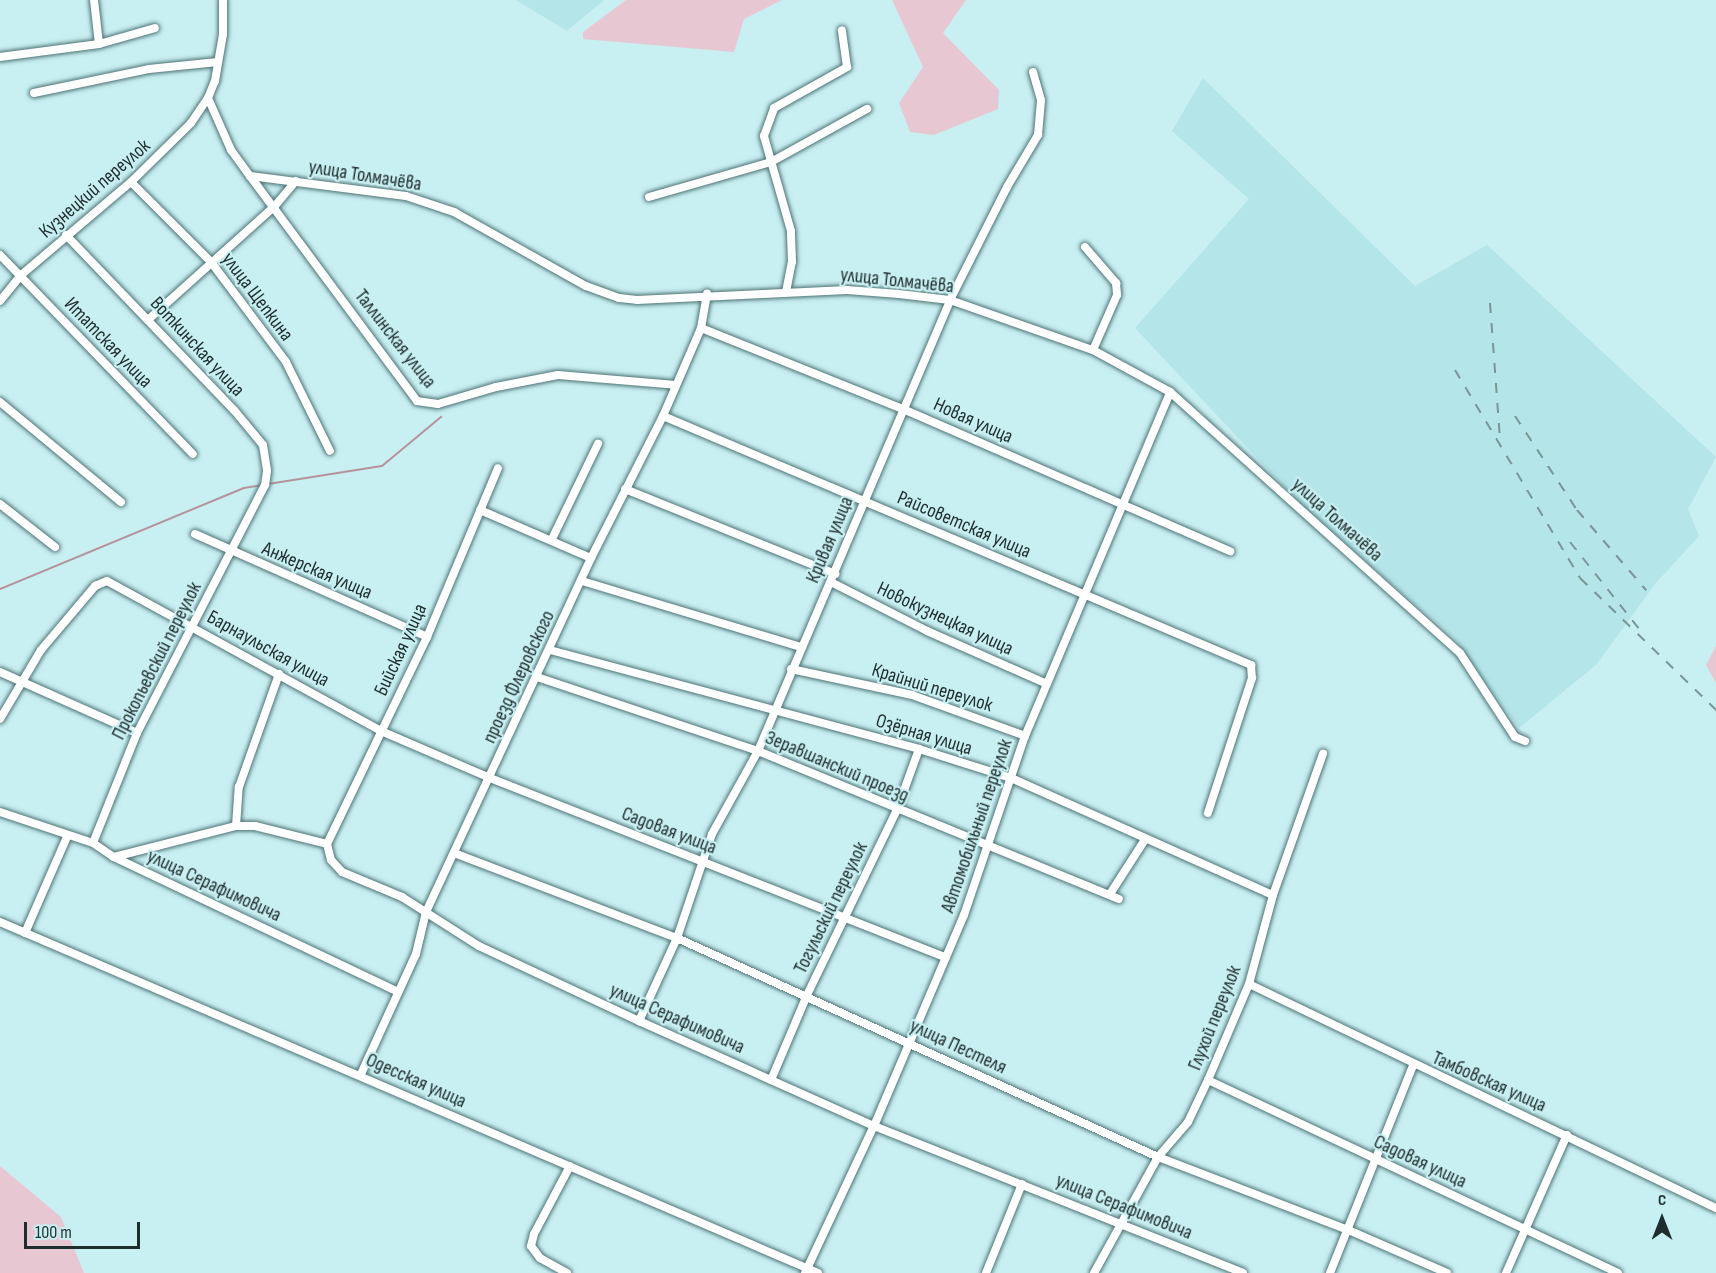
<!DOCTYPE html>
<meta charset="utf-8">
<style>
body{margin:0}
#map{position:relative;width:1716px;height:1273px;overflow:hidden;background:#c8eff2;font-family:"Sofia Sans Condensed",sans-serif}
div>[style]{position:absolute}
.built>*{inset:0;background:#b4e5e8}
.green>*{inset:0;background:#e7c8d2}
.stream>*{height:2px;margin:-1px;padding:0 1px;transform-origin:1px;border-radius:1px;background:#b5929e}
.roads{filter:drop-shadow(0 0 2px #4e7375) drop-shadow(0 0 2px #4e7375)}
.minor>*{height:8px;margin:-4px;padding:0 4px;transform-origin:4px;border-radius:4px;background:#fff}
.rail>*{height:2px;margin-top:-1px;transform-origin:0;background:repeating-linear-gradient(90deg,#799597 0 10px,transparent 0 20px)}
span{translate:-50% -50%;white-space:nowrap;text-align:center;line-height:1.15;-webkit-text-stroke:4.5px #c8eff2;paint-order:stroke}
.street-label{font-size:20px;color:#1e2d2e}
.north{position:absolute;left:1632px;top:1189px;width:60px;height:60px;-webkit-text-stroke:4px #c8eff2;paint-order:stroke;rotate:0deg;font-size:16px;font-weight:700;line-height:24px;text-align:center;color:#1e2d2e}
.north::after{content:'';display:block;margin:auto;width:21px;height:27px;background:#1e2d2e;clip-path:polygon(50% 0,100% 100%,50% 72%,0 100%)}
.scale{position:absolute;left:24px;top:1222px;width:116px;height:27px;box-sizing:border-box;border:3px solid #1e2d2e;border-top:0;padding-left:8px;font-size:18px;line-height:21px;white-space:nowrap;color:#1e2d2e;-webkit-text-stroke:4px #c8eff2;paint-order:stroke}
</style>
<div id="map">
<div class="built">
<div style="clip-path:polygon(516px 0,604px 0,567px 31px)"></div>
<div style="clip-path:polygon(1203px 78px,1415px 286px,1487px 245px,1716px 457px,1688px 509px,1699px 536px,1655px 584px,1597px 664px,1519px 728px,1453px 637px,1301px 505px,1135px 328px,1249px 199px,1172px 131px)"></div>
</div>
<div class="green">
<div style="clip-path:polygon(626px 0,782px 0,744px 19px,734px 52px,583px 39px,583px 32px)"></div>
<div style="clip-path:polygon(892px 0,966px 0,943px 33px,999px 90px,998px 109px,934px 135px,910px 132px,899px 103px,923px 67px)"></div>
<div style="clip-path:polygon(1716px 646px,1716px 683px,1706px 665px)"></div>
<div style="clip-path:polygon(0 1166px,61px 1217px,84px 1273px,0 1273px)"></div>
</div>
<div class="stream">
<div style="left:268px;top:484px;width:115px;rotate:-9deg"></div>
<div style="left:382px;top:466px;width:77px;rotate:-39.7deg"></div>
<div style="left:0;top:589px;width:264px;rotate:-22.5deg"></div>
<div style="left:244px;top:488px;width:18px;rotate:-9deg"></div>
</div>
<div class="roads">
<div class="minor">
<div style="left:94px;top:0;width:44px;rotate:83.5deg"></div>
<div style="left:0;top:57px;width:100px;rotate:-7.5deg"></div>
<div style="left:99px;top:44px;width:58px;rotate:-15.9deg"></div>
<div style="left:34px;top:93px;width:117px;rotate:-11.8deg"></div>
<div style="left:149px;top:69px;width:69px;rotate:-5.8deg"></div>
<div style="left:208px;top:98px;width:57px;rotate:66.1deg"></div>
<div style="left:231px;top:150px;width:32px;rotate:54deg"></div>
<div style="left:250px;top:176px;width:157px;rotate:7.3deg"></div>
<div style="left:406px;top:196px;width:51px;rotate:18.4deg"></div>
<div style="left:454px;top:212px;width:151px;rotate:29.3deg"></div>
<div style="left:586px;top:286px;width:35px;rotate:20deg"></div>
<div style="left:619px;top:298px;width:18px;rotate:6deg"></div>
<div style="left:637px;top:300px;width:210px;rotate:-2.7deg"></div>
<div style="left:847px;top:290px;width:52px;rotate:4.4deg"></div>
<div style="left:899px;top:294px;width:51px;rotate:6.7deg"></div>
<div style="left:950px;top:300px;width:151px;rotate:19.3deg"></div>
<div style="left:1093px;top:350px;width:88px;rotate:28.6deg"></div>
<div style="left:1170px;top:392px;width:390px;rotate:42deg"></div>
<div style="left:1460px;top:653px;width:100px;rotate:56.8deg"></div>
<div style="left:1515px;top:737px;width:11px;rotate:22deg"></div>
<div style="left:250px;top:176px;width:280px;rotate:53.4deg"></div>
<div style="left:417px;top:401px;width:21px;rotate:8deg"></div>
<div style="left:438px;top:404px;width:60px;rotate:-16.3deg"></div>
<div style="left:496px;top:387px;width:63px;rotate:-11deg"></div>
<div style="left:558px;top:375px;width:118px;rotate:4.8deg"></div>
<div style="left:131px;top:182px;width:113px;rotate:45deg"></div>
<div style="left:211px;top:262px;width:125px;rotate:53.1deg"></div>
<div style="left:286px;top:362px;width:99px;rotate:63.7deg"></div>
<div style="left:649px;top:197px;width:127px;rotate:-16deg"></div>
<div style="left:771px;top:162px;width:110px;rotate:-28.9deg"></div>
<div style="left:66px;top:235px;width:243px;rotate:46.2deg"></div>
<div style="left:234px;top:410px;width:45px;rotate:50.4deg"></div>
<div style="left:263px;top:445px;width:26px;rotate:81deg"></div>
<div style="left:267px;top:471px;width:14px;rotate:98deg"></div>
<div style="left:265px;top:485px;width:279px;rotate:117.3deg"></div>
<div style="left:137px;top:733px;width:118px;rotate:111.8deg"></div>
<div style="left:1085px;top:247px;width:48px;rotate:49.3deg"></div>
<div style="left:1116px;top:283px;width:12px;rotate:85deg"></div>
<div style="left:1117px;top:295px;width:60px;rotate:113.6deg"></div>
<div style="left:0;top:255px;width:277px;rotate:45.9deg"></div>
<div style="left:786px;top:292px;width:31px;rotate:-79deg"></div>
<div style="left:792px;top:262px;width:31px;rotate:-92deg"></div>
<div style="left:791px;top:231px;width:99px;rotate:-105.9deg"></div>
<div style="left:764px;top:136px;width:30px;rotate:-70deg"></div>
<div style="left:774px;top:108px;width:84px;rotate:-29.3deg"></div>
<div style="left:847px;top:67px;width:37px;rotate:-98deg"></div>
<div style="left:0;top:301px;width:32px;rotate:-51deg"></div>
<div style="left:20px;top:276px;width:145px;rotate:-40.3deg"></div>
<div style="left:131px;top:182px;width:84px;rotate:-44.5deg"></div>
<div style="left:191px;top:123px;width:30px;rotate:-56deg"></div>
<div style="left:208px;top:98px;width:18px;rotate:-68deg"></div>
<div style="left:215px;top:81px;width:48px;rotate:-80.3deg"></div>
<div style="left:223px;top:34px;width:34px;rotate:-90deg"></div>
<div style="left:149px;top:319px;width:168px;rotate:-41.9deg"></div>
<div style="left:274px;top:207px;width:34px;rotate:-50deg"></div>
<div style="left:701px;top:328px;width:218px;rotate:21.9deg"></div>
<div style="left:903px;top:409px;width:357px;rotate:23.5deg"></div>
<div style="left:0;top:402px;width:157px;rotate:39.6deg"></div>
<div style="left:663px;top:416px;width:639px;rotate:22.95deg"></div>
<div style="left:1251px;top:665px;width:13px;rotate:86deg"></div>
<div style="left:1252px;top:678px;width:142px;rotate:108.1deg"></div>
<div style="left:625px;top:489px;width:227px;rotate:22deg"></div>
<div style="left:0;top:504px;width:70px;rotate:38deg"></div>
<div style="left:480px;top:510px;width:121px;rotate:23.4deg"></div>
<div style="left:195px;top:534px;width:254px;rotate:23.9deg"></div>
<div style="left:552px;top:539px;width:106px;rotate:-64.2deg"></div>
<div style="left:582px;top:581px;width:229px;rotate:16.8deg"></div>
<div style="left:831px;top:582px;width:108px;rotate:27deg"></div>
<div style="left:927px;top:631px;width:131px;rotate:23.8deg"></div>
<div style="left:550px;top:650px;width:382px;rotate:15deg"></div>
<div style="left:919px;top:749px;width:96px;rotate:17.5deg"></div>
<div style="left:1011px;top:778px;width:287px;rotate:24.1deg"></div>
<div style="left:791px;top:669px;width:124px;rotate:12.1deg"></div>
<div style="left:912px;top:695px;width:120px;rotate:19.9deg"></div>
<div style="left:0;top:672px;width:150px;rotate:24deg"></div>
<div style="left:537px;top:677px;width:233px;rotate:18.5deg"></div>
<div style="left:758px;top:751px;width:390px;rotate:22.3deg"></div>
<div style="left:0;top:719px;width:80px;rotate:-59.3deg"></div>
<div style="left:41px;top:650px;width:84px;rotate:-49.8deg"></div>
<div style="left:95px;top:586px;width:13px;rotate:-23deg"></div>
<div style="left:107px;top:581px;width:312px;rotate:28.7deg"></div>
<div style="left:381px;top:731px;width:119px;rotate:23.3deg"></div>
<div style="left:490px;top:778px;width:490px;rotate:21.5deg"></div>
<div style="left:0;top:812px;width:98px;rotate:18.4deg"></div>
<div style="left:93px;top:843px;width:25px;rotate:34deg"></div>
<div style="left:114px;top:857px;width:314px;rotate:25.4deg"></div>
<div style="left:236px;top:826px;width:39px;rotate:-86deg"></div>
<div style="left:239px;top:787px;width:120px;rotate:-70.5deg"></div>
<div style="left:327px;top:844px;width:230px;rotate:-64.2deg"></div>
<div style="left:427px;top:637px;width:183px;rotate:-67.2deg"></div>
<div style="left:454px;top:853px;width:239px;rotate:20.9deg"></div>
<div style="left:677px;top:938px;width:529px;rotate:24.48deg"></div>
<div style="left:1158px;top:1157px;width:201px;rotate:21deg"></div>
<div style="left:1346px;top:1229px;width:110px;rotate:23.5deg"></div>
<div style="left:114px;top:857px;width:126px;rotate:-14.3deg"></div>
<div style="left:236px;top:826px;width:19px"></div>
<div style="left:255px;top:826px;width:74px;rotate:14deg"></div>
<div style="left:327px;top:844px;width:16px;rotate:76deg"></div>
<div style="left:331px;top:860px;width:16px;rotate:47deg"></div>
<div style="left:342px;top:872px;width:65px;rotate:22.6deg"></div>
<div style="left:402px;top:897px;width:91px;rotate:32.5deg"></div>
<div style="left:479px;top:946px;width:177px;rotate:25.1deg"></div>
<div style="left:639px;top:1021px;width:257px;rotate:24.1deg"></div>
<div style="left:874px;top:1126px;width:397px;rotate:21.7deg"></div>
<div style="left:1110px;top:894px;width:63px;rotate:-57.3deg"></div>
<div style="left:0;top:922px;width:890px;rotate:23.22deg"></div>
<div style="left:25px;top:933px;width:105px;rotate:-66.4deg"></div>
<div style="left:1249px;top:984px;width:518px;rotate:25.63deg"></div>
<div style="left:639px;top:1021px;width:91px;rotate:-65.4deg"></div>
<div style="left:677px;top:938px;width:110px;rotate:-71.4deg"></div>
<div style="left:712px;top:834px;width:95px;rotate:-61deg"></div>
<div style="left:758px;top:751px;width:490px;rotate:-66.9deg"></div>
<div style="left:950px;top:300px;width:127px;rotate:-63.2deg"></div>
<div style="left:1007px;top:187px;width:61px;rotate:-59.2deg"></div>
<div style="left:1038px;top:135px;width:35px;rotate:-85deg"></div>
<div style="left:1041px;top:100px;width:29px;rotate:-106deg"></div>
<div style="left:361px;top:1074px;width:132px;rotate:-65.4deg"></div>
<div style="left:416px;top:954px;width:43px;rotate:-76.6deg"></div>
<div style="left:426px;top:912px;width:391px;rotate:-65deg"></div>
<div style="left:591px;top:558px;width:159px;rotate:-63.1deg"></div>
<div style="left:663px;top:416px;width:96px;rotate:-66.6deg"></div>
<div style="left:701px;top:328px;width:35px;rotate:-80deg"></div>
<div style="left:771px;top:1080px;width:92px;rotate:-67deg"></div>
<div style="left:807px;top:995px;width:206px;rotate:-64.1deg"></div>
<div style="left:897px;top:810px;width:65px;rotate:-70.2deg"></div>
<div style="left:1208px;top:1080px;width:453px;rotate:25.2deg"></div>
<div style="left:567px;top:1273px;width:31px;rotate:-151deg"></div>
<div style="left:540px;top:1258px;width:15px;rotate:-127deg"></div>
<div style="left:531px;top:1246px;width:12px;rotate:-76deg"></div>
<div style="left:534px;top:1234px;width:77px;rotate:-62.1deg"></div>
<div style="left:805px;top:1273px;width:162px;rotate:-64.9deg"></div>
<div style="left:874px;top:1126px;width:229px;rotate:-66.9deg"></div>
<div style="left:964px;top:915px;width:189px;rotate:-71.2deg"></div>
<div style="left:1025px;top:736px;width:373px;rotate:-67.1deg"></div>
<div style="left:986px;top:1273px;width:96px;rotate:-68deg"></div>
<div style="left:1094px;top:1273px;width:132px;rotate:-61.1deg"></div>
<div style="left:1158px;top:1157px;width:46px;rotate:-49.4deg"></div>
<div style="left:1188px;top:1122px;width:47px;rotate:-64.5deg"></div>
<div style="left:1208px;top:1080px;width:104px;rotate:-66.9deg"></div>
<div style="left:1249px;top:984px;width:92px;rotate:-74.9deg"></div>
<div style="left:1273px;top:895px;width:150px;rotate:-70.5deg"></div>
<div style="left:1330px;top:1273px;width:223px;rotate:-68.2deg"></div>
<div style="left:1506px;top:1273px;width:151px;rotate:-66.2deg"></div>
</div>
</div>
<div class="rail">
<div style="left:1490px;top:303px;width:137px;rotate:85.8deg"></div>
<div style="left:1455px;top:370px;width:243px;rotate:59deg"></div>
<div style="left:1580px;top:578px;width:190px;rotate:44.1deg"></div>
<div style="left:1515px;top:416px;width:113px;rotate:56.6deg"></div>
<div style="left:1577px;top:510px;width:106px;rotate:49.2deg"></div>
<div style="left:1570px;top:542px;width:112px;rotate:51.5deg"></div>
</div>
<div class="street-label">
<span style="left:365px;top:176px;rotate:9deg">улица Толмачёва</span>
<span style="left:95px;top:189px;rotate:-41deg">Кузнецкий переулок</span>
<span style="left:897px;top:281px;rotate:6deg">улица Толмачёва</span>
<span style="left:257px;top:297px;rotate:53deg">улица Щепкина</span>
<span style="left:395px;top:339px;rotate:52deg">Таллинская улица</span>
<span style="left:108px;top:343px;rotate:46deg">Итатская улица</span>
<span style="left:197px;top:347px;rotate:47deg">Воткинская улица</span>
<span style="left:973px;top:421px;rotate:24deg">Новая улица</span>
<span style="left:1337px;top:520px;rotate:42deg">улица Толмачёва</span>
<span style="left:964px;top:525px;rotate:23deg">Райсоветская улица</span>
<span style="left:830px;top:540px;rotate:-67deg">Кривая улица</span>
<span style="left:317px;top:571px;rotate:23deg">Анжерская улица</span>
<span style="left:945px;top:619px;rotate:25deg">Новокузнецкая улица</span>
<span style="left:268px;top:649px;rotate:29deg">Барнаульская улица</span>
<span style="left:401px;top:650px;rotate:-65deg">Бийская улица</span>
<span style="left:157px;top:661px;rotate:-63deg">Прокопьевский переулок</span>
<span style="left:519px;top:677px;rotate:-65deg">проезд Флеровского</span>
<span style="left:932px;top:688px;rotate:17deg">Крайний переулок</span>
<span style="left:924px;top:735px;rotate:17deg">Озёрная улица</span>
<span style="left:837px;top:767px;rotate:23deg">Зеравшанский проезд</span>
<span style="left:977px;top:826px;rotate:-71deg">Автомобильный переулок</span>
<span style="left:669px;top:831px;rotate:21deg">Садовая улица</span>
<span style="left:214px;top:886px;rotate:25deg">улица Серафимовича</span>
<span style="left:831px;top:908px;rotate:-64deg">Тогульский переулок</span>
<span style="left:1215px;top:1018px;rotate:-68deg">Глухой переулок</span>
<span style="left:677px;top:1019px;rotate:24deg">улица Серафимовича</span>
<span style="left:958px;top:1047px;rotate:25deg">улица Пестеля</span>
<span style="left:416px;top:1081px;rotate:24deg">Одесская улица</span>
<span style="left:1489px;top:1082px;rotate:24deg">Тамбовская улица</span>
<span style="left:1420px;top:1162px;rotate:25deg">Садовая улица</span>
<span style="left:1124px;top:1207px;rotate:22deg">улица Серафимовича</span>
</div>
<div class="north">С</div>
<div class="scale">100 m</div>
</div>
